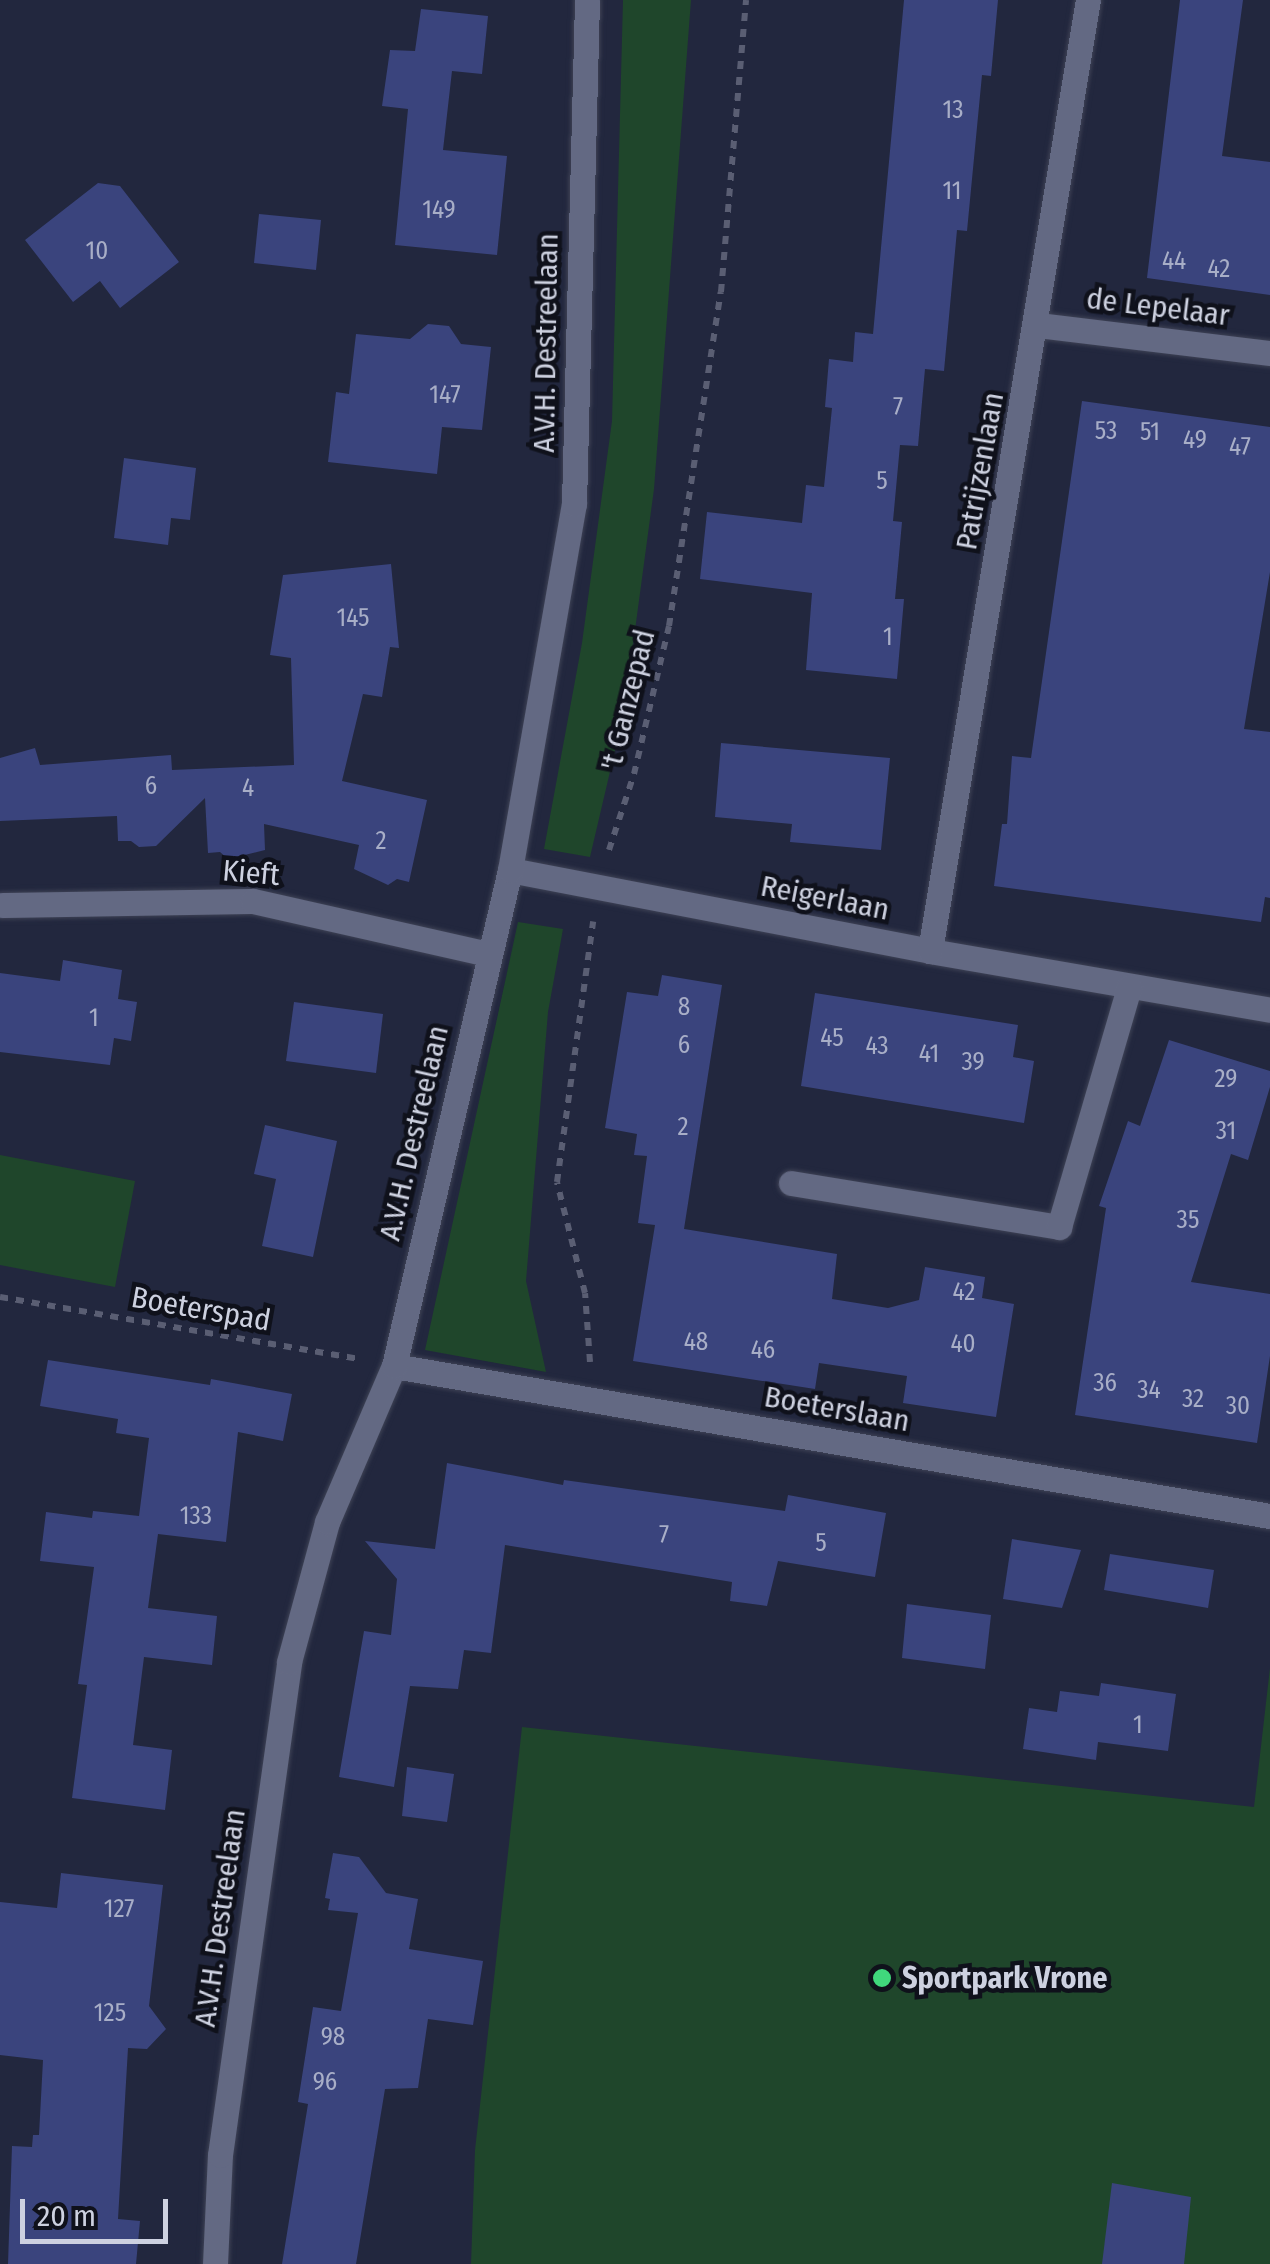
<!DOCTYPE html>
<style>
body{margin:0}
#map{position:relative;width:1270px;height:2264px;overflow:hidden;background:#22273e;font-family:"Fira Sans Condensed",sans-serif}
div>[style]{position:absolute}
.green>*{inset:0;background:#1f462b}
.building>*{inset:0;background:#3a447d}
.path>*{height:6px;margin-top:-3px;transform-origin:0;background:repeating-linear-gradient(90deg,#5a5e73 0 8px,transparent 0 16px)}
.roads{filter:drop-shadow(0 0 2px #3e4255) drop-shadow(0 0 2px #3e4255)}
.street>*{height:25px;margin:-12.5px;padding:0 12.5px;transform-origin:12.5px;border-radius:12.5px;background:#636983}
.dots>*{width:28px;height:28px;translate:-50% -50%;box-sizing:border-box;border:5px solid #0f111b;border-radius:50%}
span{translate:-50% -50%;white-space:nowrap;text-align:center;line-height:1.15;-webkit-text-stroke:9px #0f111b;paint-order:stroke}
.number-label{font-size:25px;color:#a8aec7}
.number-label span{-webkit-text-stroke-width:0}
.street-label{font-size:30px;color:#cdd1e0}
.poi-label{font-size:30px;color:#cdd1e0;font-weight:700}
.left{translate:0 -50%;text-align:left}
.scale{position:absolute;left:20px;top:2199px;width:148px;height:45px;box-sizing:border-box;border:5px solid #cdd1e0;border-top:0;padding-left:12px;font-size:30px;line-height:35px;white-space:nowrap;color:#cdd1e0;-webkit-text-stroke:8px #0f111b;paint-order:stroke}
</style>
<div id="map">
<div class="green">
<div style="clip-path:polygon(623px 0,691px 0,654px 489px,624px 712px,590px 857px,544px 849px,582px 643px,612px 421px)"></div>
<div style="clip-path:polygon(518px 922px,563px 929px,548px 1012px,526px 1281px,546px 1372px,425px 1350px)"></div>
<div style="clip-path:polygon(0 1155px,135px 1181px,115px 1287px,0 1265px)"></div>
<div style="clip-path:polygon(1270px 1668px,1270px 2264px,471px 2264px,475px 2150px,522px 1727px,1254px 1807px)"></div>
</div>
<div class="building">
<div style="clip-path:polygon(904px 0,998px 0,991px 76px,982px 75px,967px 231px,957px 230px,944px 371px,925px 369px,918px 446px,900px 445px,893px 521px,902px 522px,895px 599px,904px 599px,897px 679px,806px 670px,812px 593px,700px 579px,707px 512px,802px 523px,806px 485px,824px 487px,832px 408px,825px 407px,829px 359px,853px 362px,855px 332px,873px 334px)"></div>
<div style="clip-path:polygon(1180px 0,1243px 0,1222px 156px,1270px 162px,1270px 295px,1147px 278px)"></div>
<div style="clip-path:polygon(421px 9px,488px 16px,482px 74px,452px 71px,443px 150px,507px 156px,497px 255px,395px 245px,408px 109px,382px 106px,390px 50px,415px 51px)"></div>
<div style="clip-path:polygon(98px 183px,120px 186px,179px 262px,120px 308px,100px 281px,73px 302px,25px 240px)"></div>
<div style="clip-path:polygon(259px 214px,321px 220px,316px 270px,254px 263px)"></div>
<div style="clip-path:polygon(428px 324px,449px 326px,461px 344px,491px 347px,482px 430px,442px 427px,437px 474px,328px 462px,336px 392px,349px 394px,356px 334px,410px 339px)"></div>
<div style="clip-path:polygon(1082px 401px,1270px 427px,1270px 572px,1244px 729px,1270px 732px,1270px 898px,1265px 897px,1261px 922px,994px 886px,1002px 824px,1007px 824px,1012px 756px,1031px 758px)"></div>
<div style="clip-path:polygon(124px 458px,196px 468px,190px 520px,171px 518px,168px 545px,114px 538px)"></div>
<div style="clip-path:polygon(391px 564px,399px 648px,390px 647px,382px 697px,363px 694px,342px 781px,427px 800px,409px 882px,397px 879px,388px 885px,354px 869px,359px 845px,264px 824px,265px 850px,228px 859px,220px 852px,208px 853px,205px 798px,156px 846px,139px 847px,131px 841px,118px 841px,117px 816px,0 821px,0 758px,35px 748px,40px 765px,171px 755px,172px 770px,294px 765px,291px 658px,270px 655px,283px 575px)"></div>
<div style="clip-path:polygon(721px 743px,890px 758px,881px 850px,790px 842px,792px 824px,715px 817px)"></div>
<div style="clip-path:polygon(63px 960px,122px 970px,118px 999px,137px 1002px,131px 1041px,114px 1038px,110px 1065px,0 1052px,0 973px,60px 981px)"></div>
<div style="clip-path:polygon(662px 975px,722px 985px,684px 1229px,672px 1227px,837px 1254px,832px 1299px,888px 1308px,919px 1300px,925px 1267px,985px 1277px,982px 1298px,1014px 1304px,996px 1417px,903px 1403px,907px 1376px,819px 1363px,815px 1389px,633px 1361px,655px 1225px,638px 1223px,647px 1156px,634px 1155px,637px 1134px,605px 1128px,627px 992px,658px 996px)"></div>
<div style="clip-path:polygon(815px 993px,1018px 1025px,1013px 1057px,1034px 1061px,1024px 1123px,801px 1086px)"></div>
<div style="clip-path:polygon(294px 1002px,383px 1014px,376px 1073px,286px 1061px)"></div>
<div style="clip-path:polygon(1169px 1040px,1270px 1071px,1270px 1087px,1248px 1160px,1231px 1154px,1191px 1282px,1270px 1294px,1270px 1356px,1257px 1443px,1075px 1415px,1106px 1208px,1099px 1206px,1128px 1121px,1140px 1126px)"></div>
<div style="clip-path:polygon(265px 1125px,337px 1141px,313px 1257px,262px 1246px,276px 1179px,254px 1174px)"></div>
<div style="clip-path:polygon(48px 1360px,210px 1385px,211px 1379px,292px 1394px,283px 1441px,238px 1432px,226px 1542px,158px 1534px,148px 1608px,217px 1616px,212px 1665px,144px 1657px,133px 1745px,172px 1750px,165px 1810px,72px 1798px,87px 1685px,78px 1684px,94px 1567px,40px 1561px,46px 1512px,92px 1518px,93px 1511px,139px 1516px,149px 1438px,116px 1433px,118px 1419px,40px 1406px)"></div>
<div style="clip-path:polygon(447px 1463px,563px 1485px,564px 1480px,785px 1511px,788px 1495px,886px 1513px,875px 1577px,778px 1561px,767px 1606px,730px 1601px,732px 1582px,505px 1545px,491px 1653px,464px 1650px,458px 1689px,410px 1686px,394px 1787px,339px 1777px,364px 1631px,391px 1635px,397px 1579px,365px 1541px,435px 1549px)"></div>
<div style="clip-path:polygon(1012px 1539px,1081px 1550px,1062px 1608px,1003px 1599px)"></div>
<div style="clip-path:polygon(1110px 1554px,1214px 1570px,1208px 1608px,1104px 1590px)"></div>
<div style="clip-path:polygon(907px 1604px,991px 1615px,985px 1669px,902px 1658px)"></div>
<div style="clip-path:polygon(1101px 1683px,1176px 1694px,1168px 1751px,1098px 1742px,1096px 1760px,1023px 1749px,1029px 1708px,1057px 1712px,1060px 1691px,1099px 1696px)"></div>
<div style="clip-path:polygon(407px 1767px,454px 1774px,447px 1822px,402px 1816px)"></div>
<div style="clip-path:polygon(333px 1853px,359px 1857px,386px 1893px,418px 1899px,409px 1949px,483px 1961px,473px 2025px,428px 2019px,418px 2088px,385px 2089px,356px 2264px,282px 2264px,308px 2104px,298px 2102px,313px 2007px,341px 2011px,358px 1913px,328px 1910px,330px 1899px,325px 1898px)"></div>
<div style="clip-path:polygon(61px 1873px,163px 1885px,149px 2006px,166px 2029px,147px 2049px,128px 2048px,118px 2219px,140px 2221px,136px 2264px,8px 2264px,12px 2146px,32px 2147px,33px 2135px,39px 2135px,43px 2060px,0 2055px,0 1902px,57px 1908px)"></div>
<div style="clip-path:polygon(1112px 2183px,1191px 2197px,1184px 2264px,1102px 2264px)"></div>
</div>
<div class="path">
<div style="left:609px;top:850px;width:80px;rotate:-71.8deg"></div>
<div style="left:634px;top:774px;width:152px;rotate:-76.7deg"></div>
<div style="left:669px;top:626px;width:338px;rotate:-81.2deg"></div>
<div style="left:721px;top:292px;width:293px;rotate:-85.1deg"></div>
<div style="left:0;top:1297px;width:363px;rotate:9.8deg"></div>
<div style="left:590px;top:1362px;width:69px;rotate:-94.1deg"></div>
<div style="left:585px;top:1293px;width:114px;rotate:-104.2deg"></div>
<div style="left:557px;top:1182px;width:263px;rotate:-82.1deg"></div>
</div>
<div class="roads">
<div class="street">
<div style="left:1038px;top:325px;width:234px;rotate:6.9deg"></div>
<div style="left:510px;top:870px;width:428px;rotate:10.9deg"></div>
<div style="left:930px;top:951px;width:345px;rotate:9.8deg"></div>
<div style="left:2px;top:905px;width:251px;rotate:-0.9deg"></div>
<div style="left:253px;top:901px;width:242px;rotate:12.7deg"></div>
<div style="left:930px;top:951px;width:964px;rotate:-80.57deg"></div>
<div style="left:791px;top:1183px;width:272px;rotate:9.3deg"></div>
<div style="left:1059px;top:1227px;width:250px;rotate:-73.7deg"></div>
<div style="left:394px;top:1366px;width:889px;rotate:9.72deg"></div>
<div style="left:215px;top:2264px;width:109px;rotate:-87.4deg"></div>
<div style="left:220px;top:2155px;width:498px;rotate:-82deg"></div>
<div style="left:289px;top:1662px;width:145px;rotate:-74.8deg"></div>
<div style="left:327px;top:1522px;width:170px;rotate:-66.8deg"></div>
<div style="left:394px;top:1366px;width:509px;rotate:-76.84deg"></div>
<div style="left:510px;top:870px;width:372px;rotate:-80.1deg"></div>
<div style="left:574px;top:504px;width:504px;rotate:-88.52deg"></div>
</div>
</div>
<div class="dots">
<div style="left:882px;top:1978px;background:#40d77c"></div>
</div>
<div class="number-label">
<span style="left:953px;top:110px">13</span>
<span style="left:952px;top:191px">11</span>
<span style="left:439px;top:210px">149</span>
<span style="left:97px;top:251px">10</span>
<span style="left:1174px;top:261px">44</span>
<span style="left:1219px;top:269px">42</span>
<span style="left:445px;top:395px">147</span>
<span style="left:898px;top:407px">7</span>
<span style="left:1106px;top:431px">53</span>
<span style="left:1150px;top:432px">51</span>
<span style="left:1195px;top:440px">49</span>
<span style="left:1240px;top:447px">47</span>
<span style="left:882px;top:481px">5</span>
<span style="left:353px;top:618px">145</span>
<span style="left:888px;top:637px">1</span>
<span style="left:151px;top:786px">6</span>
<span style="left:248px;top:788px">4</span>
<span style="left:381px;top:841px">2</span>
<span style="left:684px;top:1007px">8</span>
<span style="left:94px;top:1018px">1</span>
<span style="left:832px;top:1038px">45</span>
<span style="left:684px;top:1045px">6</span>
<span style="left:877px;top:1046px">43</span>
<span style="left:929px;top:1054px">41</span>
<span style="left:973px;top:1062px">39</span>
<span style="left:1226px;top:1079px">29</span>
<span style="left:683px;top:1127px">2</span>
<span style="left:1226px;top:1131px">31</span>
<span style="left:1188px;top:1220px">35</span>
<span style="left:964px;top:1292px">42</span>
<span style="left:696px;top:1342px">48</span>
<span style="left:963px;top:1344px">40</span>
<span style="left:763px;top:1350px">46</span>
<span style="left:1105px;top:1383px">36</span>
<span style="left:1149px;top:1390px">34</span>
<span style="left:1193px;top:1399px">32</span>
<span style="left:1238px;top:1406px">30</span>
<span style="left:196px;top:1516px">133</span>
<span style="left:664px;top:1535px">7</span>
<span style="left:821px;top:1543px">5</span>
<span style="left:1138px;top:1725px">1</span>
<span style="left:119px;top:1909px">127</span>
<span style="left:110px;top:2013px">125</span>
<span style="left:333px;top:2037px">98</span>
<span style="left:325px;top:2082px">96</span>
</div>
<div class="street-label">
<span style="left:1158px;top:307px;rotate:7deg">de Lepelaar</span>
<span style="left:546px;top:343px;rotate:-89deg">A.V.H. Destreelaan</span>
<span style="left:980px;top:471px;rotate:-80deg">Patrijzenlaan</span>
<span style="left:628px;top:700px;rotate:-76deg">'t Ganzepad</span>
<span style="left:251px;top:873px;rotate:5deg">Kieft</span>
<span style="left:825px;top:898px;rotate:11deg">Reigerlaan</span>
<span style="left:414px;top:1133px;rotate:-77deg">A.V.H. Destreelaan</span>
<span style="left:201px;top:1309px;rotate:10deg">Boeterspad</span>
<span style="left:837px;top:1409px;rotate:10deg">Boeterslaan</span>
<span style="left:220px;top:1918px;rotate:-82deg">A.V.H. Destreelaan</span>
</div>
<div class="poi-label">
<span class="left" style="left:902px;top:1978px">Sportpark Vrone</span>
</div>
<div class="scale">20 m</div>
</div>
